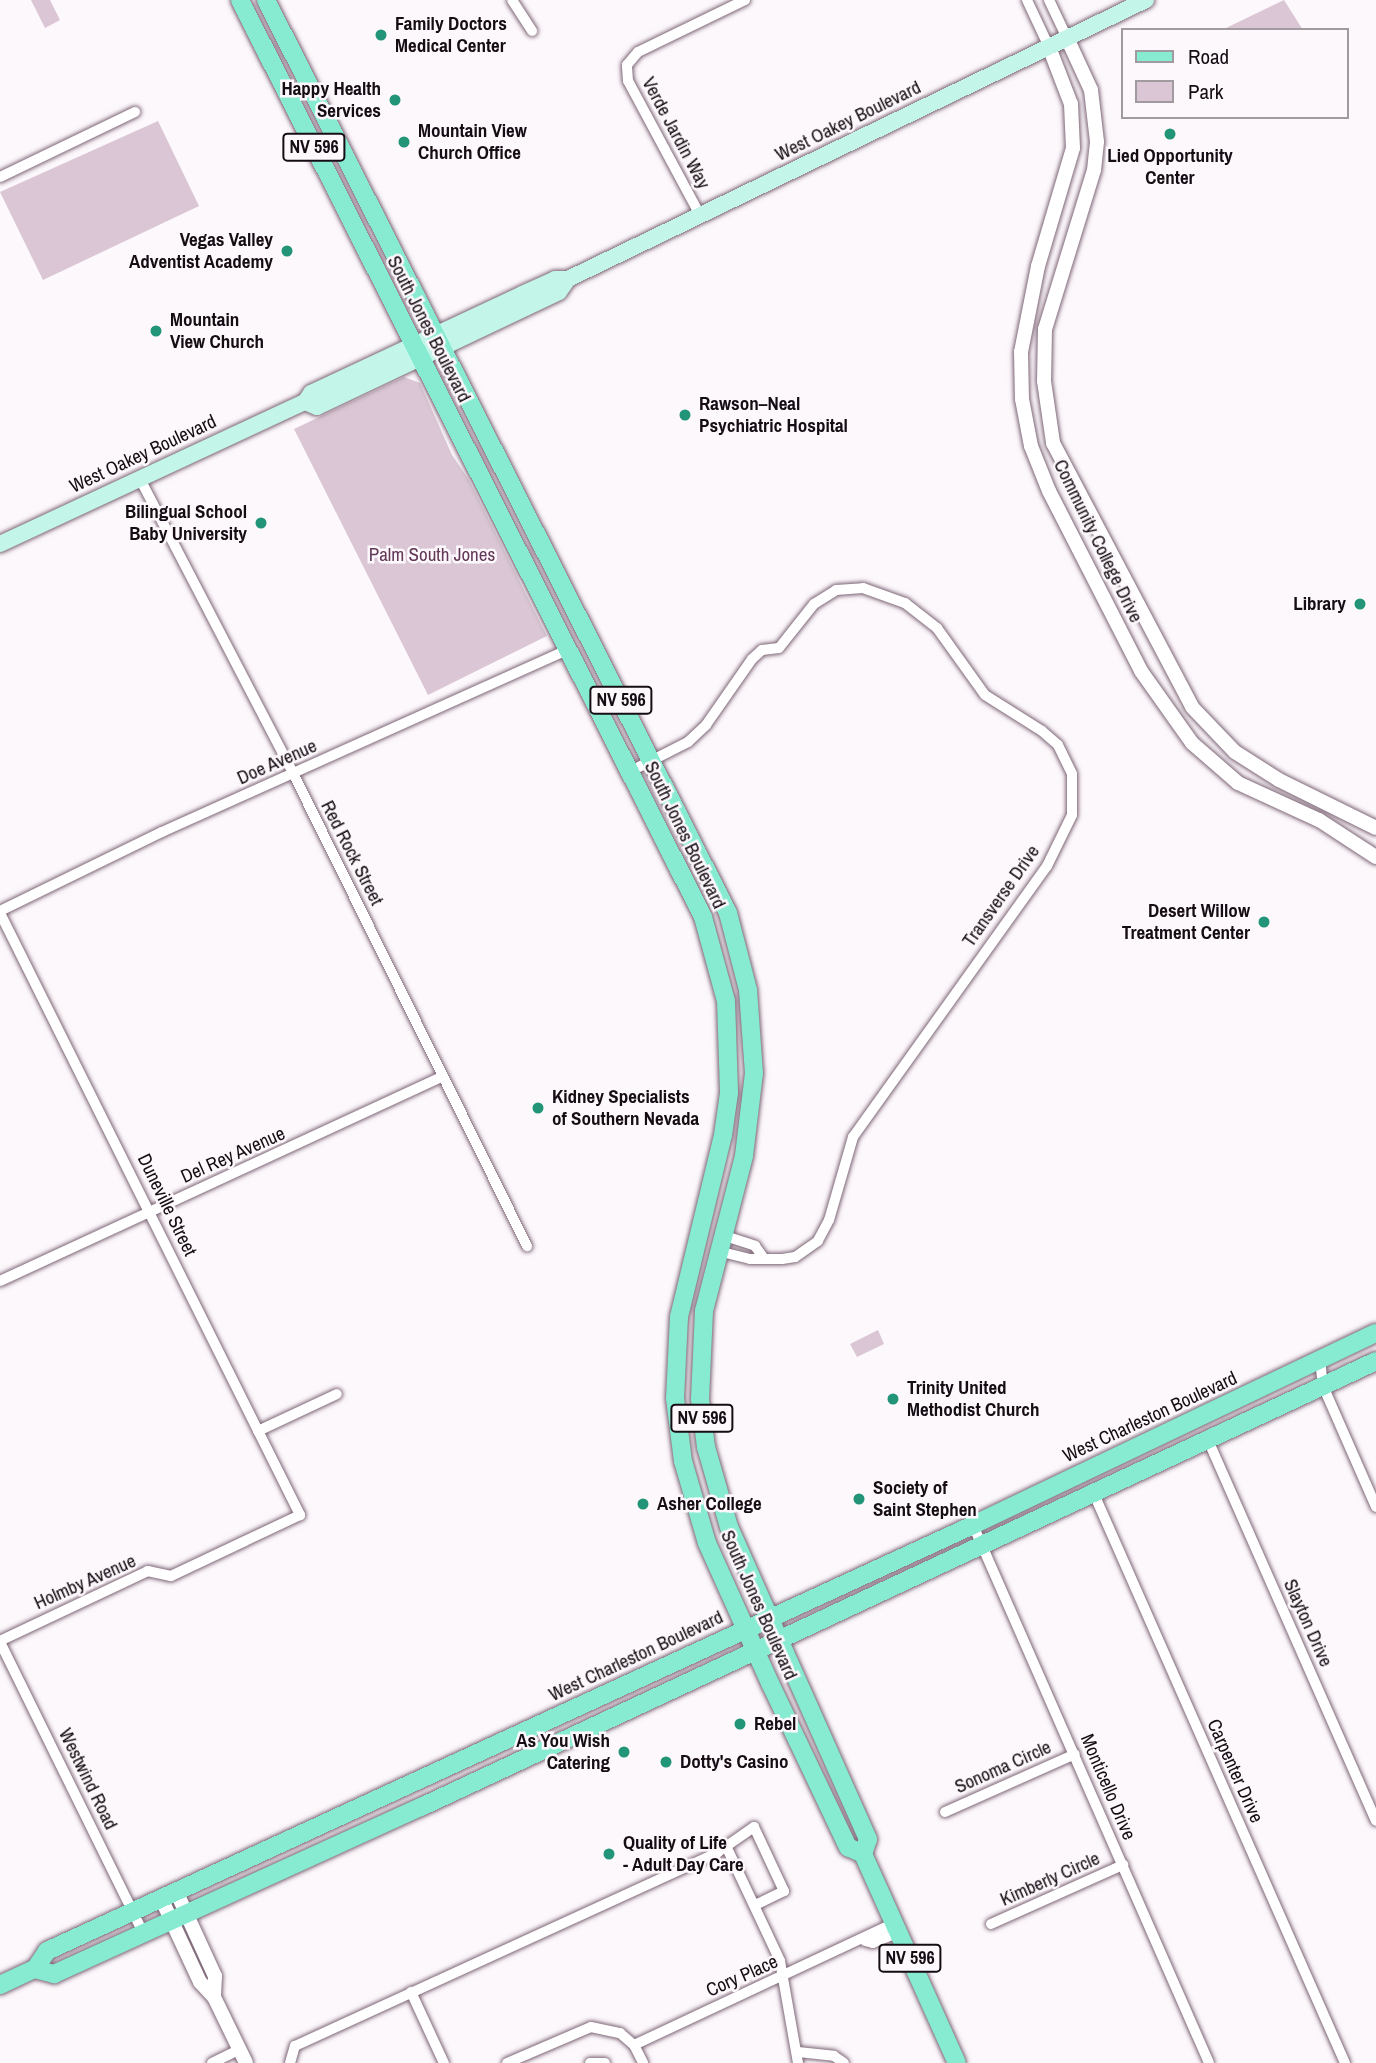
<!DOCTYPE html>
<meta charset="utf-8">
<style>
body{margin:0}
#map{position:relative;width:1376px;height:2063px;overflow:hidden;background:#fdf8fc;font-family:"Archivo Narrow",sans-serif}
div>[style]{position:absolute}
.green>*{inset:0;background:#dac6d4}
.roads{filter:drop-shadow(0 0 2px #7e6677) drop-shadow(0 0 2px #7e6677)}
.minor>*{height:10px;margin:-5px;padding:0 5px;transform-origin:5px;border-radius:5px;background:#fff}
.tertiary>*{height:14px;margin:-7px;padding:0 7px;transform-origin:7px;border-radius:7px;background:#fff}
.secondary>*{height:16px;margin:-8px;padding:0 8px;transform-origin:8px;border-radius:8px;background:#c3f5e8}
.primary>*{height:18px;margin:-9px;padding:0 9px;transform-origin:9px;border-radius:9px;background:#86ebd1}
.dots>*{width:19px;height:19px;translate:-50% -50%;box-sizing:border-box;border:4px solid #fdf8fc;border-radius:50%}
span{translate:-50% -50%;white-space:nowrap;text-align:center;line-height:1.15;-webkit-text-stroke:5px #fdf8fc;paint-order:stroke}
.shield-label span{padding:2px 5px;background:#fdf8fc;border:2px solid;border-radius:5px;-webkit-text-stroke-width:0}
.shield-label{font-size:18px;color:#160d14;font-weight:700}
.poi-label{font-size:19px;color:#160d14;font-weight:700}
.left{translate:0 -50%;text-align:left}
.right{translate:-100% -50%;text-align:right}
.street-label{font-size:19px;color:#160d14}
.park-label{font-size:19px;color:#623858}
.legend{position:absolute;left:1121px;top:28px;width:228px;height:91px;box-sizing:border-box;background:#fdf8fc;border:2px solid #a19a9f;margin:0;padding:9px 12px;list-style:none;font-size:21px;color:#160d14}
.legend li{display:flex;align-items:center;gap:14px;height:35px}
.legend b{width:35px;border:2px solid #a19a9f}
</style>
<div id="map">
<div class="green">
<div style="clip-path:polygon(31px 0,50px 0,60px 20px,45px 28px)"></div>
<div style="clip-path:polygon(1284px 0,1303px 30px,1224px 29px)"></div>
<div style="clip-path:polygon(158px 121px,199px 206px,43px 280px,0 192px)"></div>
<div style="clip-path:polygon(404px 377px,420px 383px,452px 455px,469px 480px,547px 636px,428px 695px,294px 429px)"></div>
<div style="clip-path:polygon(878px 1330px,884px 1344px,857px 1357px,850px 1344px)"></div>
</div>
<div class="roads">
<div class="minor">
<div style="left:512px;top:0;width:37px;rotate:57deg"></div>
<div style="left:1027px;top:0;width:52px;rotate:64.9deg"></div>
<div style="left:1049px;top:0;width:42px;rotate:64.7deg"></div>
<div style="left:0;top:177px;width:150px;rotate:-25.7deg"></div>
<div style="left:700px;top:215px;width:152px;rotate:-118.2deg"></div>
<div style="left:628px;top:81px;width:16px;rotate:-94deg"></div>
<div style="left:627px;top:65px;width:17px;rotate:-50deg"></div>
<div style="left:638px;top:52px;width:119px;rotate:-25.9deg"></div>
<div style="left:140px;top:479px;width:331px;rotate:62.5deg"></div>
<div style="left:293px;top:773px;width:528px;rotate:63.68deg"></div>
<div style="left:631px;top:771px;width:64px;rotate:-27deg"></div>
<div style="left:688px;top:742px;width:25px;rotate:-43deg"></div>
<div style="left:706px;top:725px;width:80px;rotate:-55.1deg"></div>
<div style="left:752px;top:659px;width:13px;rotate:-42deg"></div>
<div style="left:762px;top:650px;width:17px;rotate:-7deg"></div>
<div style="left:779px;top:648px;width:56px;rotate:-51.5deg"></div>
<div style="left:814px;top:604px;width:26px;rotate:-32deg"></div>
<div style="left:836px;top:590px;width:27px;rotate:-4deg"></div>
<div style="left:863px;top:588px;width:45px;rotate:19.7deg"></div>
<div style="left:905px;top:603px;width:41px;rotate:38deg"></div>
<div style="left:937px;top:628px;width:82px;rotate:54.4deg"></div>
<div style="left:985px;top:695px;width:67px;rotate:32.3deg"></div>
<div style="left:1042px;top:731px;width:21px;rotate:41deg"></div>
<div style="left:1058px;top:745px;width:32px;rotate:64deg"></div>
<div style="left:1072px;top:774px;width:41px;rotate:90deg"></div>
<div style="left:1072px;top:815px;width:57px;rotate:116.1deg"></div>
<div style="left:1047px;top:866px;width:333px;rotate:125.6deg"></div>
<div style="left:853px;top:1137px;width:86px;rotate:106.1deg"></div>
<div style="left:829px;top:1220px;width:24px;rotate:118deg"></div>
<div style="left:818px;top:1241px;width:28px;rotate:145deg"></div>
<div style="left:795px;top:1257px;width:13px;rotate:171deg"></div>
<div style="left:782px;top:1259px;width:32px;rotate:180deg"></div>
<div style="left:750px;top:1259px;width:33px;rotate:-166deg"></div>
<div style="left:0;top:911px;width:180px;rotate:-26deg"></div>
<div style="left:162px;top:832px;width:447px;rotate:-24.2deg"></div>
<div style="left:0;top:913px;width:673px;rotate:63.51deg"></div>
<div style="left:300px;top:1515px;width:143px;rotate:154.7deg"></div>
<div style="left:171px;top:1576px;width:24px;rotate:-168deg"></div>
<div style="left:148px;top:1571px;width:164px;rotate:154.7deg"></div>
<div style="left:722px;top:1235px;width:35px;rotate:18deg"></div>
<div style="left:755px;top:1246px;width:14px;rotate:54deg"></div>
<div style="left:0;top:1281px;width:486px;rotate:-24.8deg"></div>
<div style="left:1320px;top:1359px;width:27px;rotate:84deg"></div>
<div style="left:1323px;top:1386px;width:132px;rotate:66.3deg"></div>
<div style="left:258px;top:1431px;width:87px;rotate:-25.1deg"></div>
<div style="left:1208px;top:1440px;width:416px;rotate:66.2deg"></div>
<div style="left:1094px;top:1494px;width:622px;rotate:66.2deg"></div>
<div style="left:973px;top:1525px;width:587px;rotate:66.31deg"></div>
<div style="left:0;top:1642px;width:323px;rotate:63.8deg"></div>
<div style="left:945px;top:1812px;width:142px;rotate:-24deg"></div>
<div style="left:726px;top:1846px;width:127px;rotate:64.8deg"></div>
<div style="left:780px;top:1961px;width:104px;rotate:80deg"></div>
<div style="left:991px;top:1924px;width:145px;rotate:-24.1deg"></div>
<div style="left:865px;top:1941px;width:8px;rotate:14deg"></div>
<div style="left:873px;top:1943px;width:28px;rotate:-23deg"></div>
<div style="left:411px;top:1992px;width:78px;rotate:65.1deg"></div>
<div style="left:634px;top:2045px;width:288px;rotate:-25.1deg"></div>
<div style="left:798px;top:2052px;width:36px;rotate:6deg"></div>
<div style="left:834px;top:2056px;width:12px;rotate:35deg"></div>
<div style="left:212px;top:2063px;width:30px;rotate:-26deg"></div>
<div style="left:290px;top:2063px;width:18px;rotate:-74deg"></div>
<div style="left:295px;top:2046px;width:465px;rotate:-24.6deg"></div>
<div style="left:718px;top:1852px;width:44px;rotate:-34.8deg"></div>
<div style="left:754px;top:1827px;width:71px;rotate:64.9deg"></div>
<div style="left:784px;top:1891px;width:32px;rotate:154deg"></div>
<div style="left:507px;top:2063px;width:91px;rotate:-23.2deg"></div>
<div style="left:591px;top:2027px;width:30px;rotate:12deg"></div>
<div style="left:620px;top:2033px;width:18px;rotate:41deg"></div>
<div style="left:634px;top:2045px;width:20px;rotate:63deg"></div>
<div style="left:590px;top:2063px;width:15px"></div>
</div>
<div class="tertiary">
<div style="left:1067px;top:38px;width:57px;rotate:65.2deg"></div>
<div style="left:1091px;top:90px;width:52px;rotate:83.4deg"></div>
<div style="left:1097px;top:142px;width:28px;rotate:96deg"></div>
<div style="left:1094px;top:170px;width:166px;rotate:107.1deg"></div>
<div style="left:1045px;top:329px;width:52px;rotate:91.1deg"></div>
<div style="left:1044px;top:381px;width:63px;rotate:81.7deg"></div>
<div style="left:1053px;top:443px;width:298px;rotate:62.2deg"></div>
<div style="left:1192px;top:707px;width:62px;rotate:46.3deg"></div>
<div style="left:1235px;top:752px;width:52px;rotate:32.5deg"></div>
<div style="left:1279px;top:780px;width:108px;rotate:26.3deg"></div>
<div style="left:1049px;top:47px;width:61px;rotate:68.9deg"></div>
<div style="left:1071px;top:104px;width:44px;rotate:87.4deg"></div>
<div style="left:1073px;top:148px;width:123px;rotate:106.5deg"></div>
<div style="left:1038px;top:266px;width:88px;rotate:101.2deg"></div>
<div style="left:1021px;top:352px;width:47px;rotate:88.8deg"></div>
<div style="left:1022px;top:399px;width:48px;rotate:79.2deg"></div>
<div style="left:1031px;top:446px;width:48px;rotate:68.2deg"></div>
<div style="left:1049px;top:491px;width:202px;rotate:62.9deg"></div>
<div style="left:1141px;top:671px;width:88px;rotate:54.7deg"></div>
<div style="left:1192px;top:743px;width:61px;rotate:41deg"></div>
<div style="left:1238px;top:783px;width:89px;rotate:24.6deg"></div>
<div style="left:1319px;top:820px;width:68px;rotate:33deg"></div>
<div style="left:176px;top:1891px;width:94px;rotate:65.4deg"></div>
<div style="left:215px;top:1976px;width:21px;rotate:93deg"></div>
<div style="left:161px;top:1898px;width:93px;rotate:65.1deg"></div>
<div style="left:200px;top:1982px;width:21px;rotate:47deg"></div>
<div style="left:214px;top:1997px;width:73px;rotate:64.1deg"></div>
</div>
<div class="secondary">
<div style="left:305px;top:402px;width:13px;rotate:23deg"></div>
<div style="left:317px;top:407px;width:268px;rotate:-25.4deg"></div>
<div style="left:559px;top:292px;width:16px;rotate:-55deg"></div>
<div style="left:0;top:544px;width:336px;rotate:-25deg"></div>
<div style="left:305px;top:402px;width:11px;rotate:-56deg"></div>
<div style="left:311px;top:393px;width:233px;rotate:-25.1deg"></div>
<div style="left:522px;top:294px;width:36px;rotate:-24deg"></div>
<div style="left:555px;top:279px;width:13px"></div>
<div style="left:568px;top:279px;width:642px;rotate:-25.77deg"></div>
</div>
<div class="primary">
<div style="left:240px;top:0;width:1027px;rotate:63.21deg"></div>
<div style="left:703px;top:917px;width:87px;rotate:74.7deg"></div>
<div style="left:726px;top:1001px;width:92px;rotate:88.1deg"></div>
<div style="left:729px;top:1093px;width:42px;rotate:98.1deg"></div>
<div style="left:723px;top:1135px;width:187px;rotate:103.6deg"></div>
<div style="left:679px;top:1317px;width:81px;rotate:92.8deg"></div>
<div style="left:675px;top:1398px;width:64px;rotate:82.8deg"></div>
<div style="left:683px;top:1461px;width:85px;rotate:73.7deg"></div>
<div style="left:707px;top:1543px;width:154px;rotate:65.8deg"></div>
<div style="left:770px;top:1683px;width:182px;rotate:64.6deg"></div>
<div style="left:848px;top:1847px;width:17px;rotate:25deg"></div>
<div style="left:863px;top:1854px;width:229px;rotate:65.8deg"></div>
<div style="left:266px;top:0;width:1023px;rotate:63.16deg"></div>
<div style="left:728px;top:913px;width:80px;rotate:75.4deg"></div>
<div style="left:748px;top:990px;width:83px;rotate:85.9deg"></div>
<div style="left:754px;top:1073px;width:84px;rotate:96.9deg"></div>
<div style="left:744px;top:1156px;width:160px;rotate:104.5deg"></div>
<div style="left:704px;top:1311px;width:88px;rotate:92.6deg"></div>
<div style="left:700px;top:1399px;width:48px;rotate:82.9deg"></div>
<div style="left:706px;top:1447px;width:83px;rotate:74deg"></div>
<div style="left:729px;top:1527px;width:342px;rotate:66deg"></div>
<div style="left:868px;top:1839px;width:16px;rotate:108deg"></div>
<div style="left:35px;top:1969px;width:20px;rotate:15deg"></div>
<div style="left:54px;top:1974px;width:403px;rotate:-24.5deg"></div>
<div style="left:421px;top:1807px;width:1054px;rotate:-25.03deg"></div>
<div style="left:0;top:1985px;width:38px;rotate:-25deg"></div>
<div style="left:35px;top:1969px;width:22px;rotate:-56deg"></div>
<div style="left:47px;top:1951px;width:1019px;rotate:-24.7deg"></div>
<div style="left:973px;top:1525px;width:446px;rotate:-25.5deg"></div>
</div>
</div>
<div class="dots">
<div style="left:381px;top:35px;background:#229477"></div>
<div style="left:395px;top:100px;background:#229477"></div>
<div style="left:1170px;top:134px;background:#229477"></div>
<div style="left:404px;top:142px;background:#229477"></div>
<div style="left:287px;top:251px;background:#229477"></div>
<div style="left:156px;top:331px;background:#229477"></div>
<div style="left:685px;top:415px;background:#229477"></div>
<div style="left:261px;top:523px;background:#229477"></div>
<div style="left:1360px;top:604px;background:#229477"></div>
<div style="left:1264px;top:922px;background:#229477"></div>
<div style="left:538px;top:1108px;background:#229477"></div>
<div style="left:893px;top:1399px;background:#229477"></div>
<div style="left:859px;top:1499px;background:#229477"></div>
<div style="left:643px;top:1504px;background:#229477"></div>
<div style="left:740px;top:1724px;background:#229477"></div>
<div style="left:624px;top:1752px;background:#229477"></div>
<div style="left:666px;top:1762px;background:#229477"></div>
<div style="left:609px;top:1854px;background:#229477"></div>
</div>
<div class="shield-label">
<span style="left:314px;top:147px">NV 596</span>
<span style="left:621px;top:700px">NV 596</span>
<span style="left:702px;top:1418px">NV 596</span>
<span style="left:910px;top:1958px">NV 596</span>
</div>
<div class="poi-label">
<span class="left" style="left:395px;top:35px">Family Doctors<br>Medical Center</span>
<span class="right" style="left:381px;top:100px">Happy Health<br>Services</span>
<span class="left" style="left:418px;top:142px">Mountain View<br>Church Office</span>
<span style="left:1170px;top:167px">Lied Opportunity<br>Center</span>
<span class="right" style="left:273px;top:251px">Vegas Valley<br>Adventist Academy</span>
<span class="left" style="left:170px;top:331px">Mountain<br>View Church</span>
<span class="left" style="left:699px;top:415px">Rawson–Neal<br>Psychiatric Hospital</span>
<span class="right" style="left:247px;top:523px">Bilingual School<br>Baby University</span>
<span class="right" style="left:1346px;top:604px">Library</span>
<span class="right" style="left:1250px;top:922px">Desert Willow<br>Treatment Center</span>
<span class="left" style="left:552px;top:1108px">Kidney Specialists<br>of Southern Nevada</span>
<span class="left" style="left:907px;top:1399px">Trinity United<br>Methodist Church</span>
<span class="left" style="left:873px;top:1499px">Society of<br>Saint Stephen</span>
<span class="left" style="left:657px;top:1504px">Asher College</span>
<span class="left" style="left:754px;top:1724px">Rebel</span>
<span class="right" style="left:610px;top:1752px">As You Wish<br>Catering</span>
<span class="left" style="left:680px;top:1762px">Dotty's Casino</span>
<span class="left" style="left:623px;top:1854px">Quality of Life<br>- Adult Day Care</span>
</div>
<div class="street-label">
<span style="left:848px;top:121px;rotate:-26deg">West Oakey Boulevard</span>
<span style="left:676px;top:133px;rotate:62deg">Verde Jardin Way</span>
<span style="left:429px;top:329px;rotate:63deg">South Jones Boulevard</span>
<span style="left:143px;top:454px;rotate:-25deg">West Oakey Boulevard</span>
<span style="left:1098px;top:541px;rotate:64deg">Community College Drive</span>
<span style="left:277px;top:762px;rotate:-24deg">Doe Avenue</span>
<span style="left:685px;top:835px;rotate:64deg">South Jones Boulevard</span>
<span style="left:352px;top:853px;rotate:63deg">Red Rock Street</span>
<span style="left:1001px;top:896px;rotate:-55deg">Transverse Drive</span>
<span style="left:233px;top:1155px;rotate:-24deg">Del Rey Avenue</span>
<span style="left:167px;top:1205px;rotate:64deg">Duneville Street</span>
<span style="left:1150px;top:1417px;rotate:-25deg">West Charleston Boulevard</span>
<span style="left:85px;top:1582px;rotate:-24deg">Holmby Avenue</span>
<span style="left:759px;top:1605px;rotate:66deg">South Jones Boulevard</span>
<span style="left:1308px;top:1623px;rotate:66deg">Slayton Drive</span>
<span style="left:636px;top:1656px;rotate:-25deg">West Charleston Boulevard</span>
<span style="left:1003px;top:1767px;rotate:-24deg">Sonoma Circle</span>
<span style="left:1235px;top:1771px;rotate:66deg">Carpenter Drive</span>
<span style="left:88px;top:1779px;rotate:64deg">Westwind Road</span>
<span style="left:1108px;top:1787px;rotate:67deg">Monticello Drive</span>
<span style="left:1050px;top:1879px;rotate:-24deg">Kimberly Circle</span>
<span style="left:742px;top:1976px;rotate:-24deg">Cory Place</span>
</div>
<div class="park-label">
<span style="left:432px;top:555px">Palm South Jones</span>
</div>
<ul class="legend">
<li><b style="height:9px;background:#86ebd1"></b>Road</li>
<li><b style="height:19px;background:#dac6d4"></b>Park</li>
</ul>
</div>
